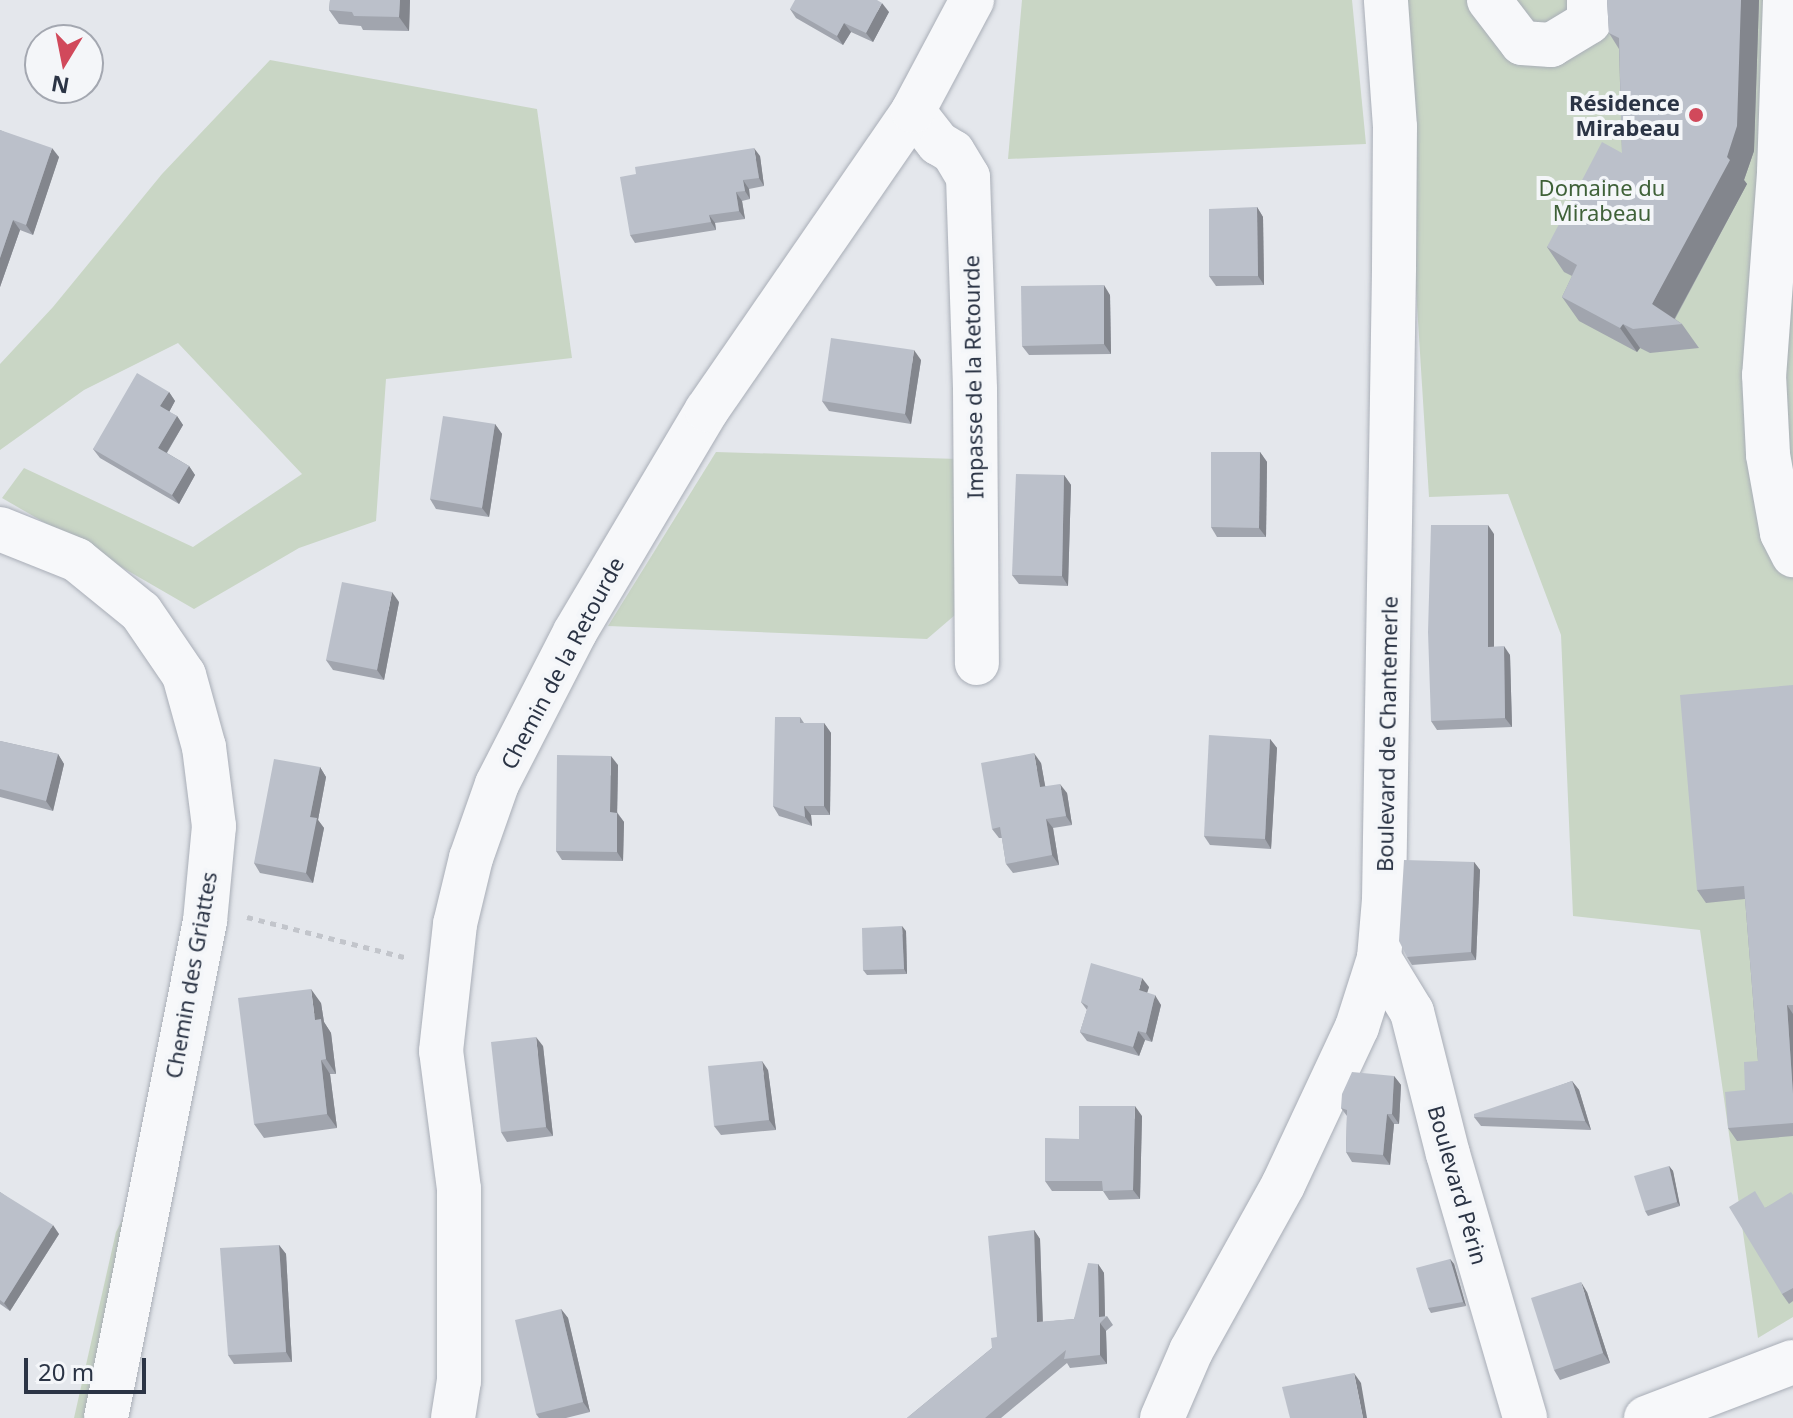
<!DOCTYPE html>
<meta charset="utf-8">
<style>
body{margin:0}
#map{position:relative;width:1793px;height:1418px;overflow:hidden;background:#e4e7ec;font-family:"Noto Sans",sans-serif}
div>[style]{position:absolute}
.green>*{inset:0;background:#c9d6c5}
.path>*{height:5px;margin-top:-2.5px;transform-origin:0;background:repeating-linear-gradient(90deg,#c2c5cb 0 6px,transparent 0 12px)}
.roads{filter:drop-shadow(0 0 2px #a9aeb7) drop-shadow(0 0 2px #a9aeb7)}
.minor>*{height:44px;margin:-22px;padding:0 22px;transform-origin:22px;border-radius:22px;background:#f7f8fa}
.wall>*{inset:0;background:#a1a5ae}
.shaded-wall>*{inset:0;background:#83868d}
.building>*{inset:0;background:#bbc0ca}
.dots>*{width:22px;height:22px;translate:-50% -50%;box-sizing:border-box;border:4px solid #f4f6f9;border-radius:50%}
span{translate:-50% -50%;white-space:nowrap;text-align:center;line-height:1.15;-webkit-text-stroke:8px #f4f6f9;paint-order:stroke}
.poi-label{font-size:22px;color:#2b3445;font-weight:700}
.right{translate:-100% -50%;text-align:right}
.park-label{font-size:22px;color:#3f6138}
.street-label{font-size:22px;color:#2b3445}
.north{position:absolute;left:24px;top:24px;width:80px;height:80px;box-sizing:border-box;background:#f4f6f9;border:2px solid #a4a8b1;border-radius:50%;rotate:190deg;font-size:22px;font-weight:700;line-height:32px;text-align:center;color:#2b3445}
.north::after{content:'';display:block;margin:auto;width:28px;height:36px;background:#d1495b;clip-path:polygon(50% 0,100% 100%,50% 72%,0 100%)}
.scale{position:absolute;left:24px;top:1358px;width:122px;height:36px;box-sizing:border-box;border:4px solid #2b3445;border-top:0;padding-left:10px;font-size:24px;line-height:28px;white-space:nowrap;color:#2b3445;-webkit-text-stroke:6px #f4f6f9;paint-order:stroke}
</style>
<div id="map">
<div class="green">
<div style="clip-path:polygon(1022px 0,1352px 0,1366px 144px,1008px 159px)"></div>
<div style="clip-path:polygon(1398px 0,1793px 0,1793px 1317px,1758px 1338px,1700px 930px,1573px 916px,1561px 635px,1508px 494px,1429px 497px)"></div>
<div style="clip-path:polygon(270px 60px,537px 109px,572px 358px,386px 379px,376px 521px,299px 548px,194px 609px,2px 498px,24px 468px,193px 547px,302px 474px,178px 343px,84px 390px,0 450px,0 364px,53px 307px,162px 174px)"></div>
<div style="clip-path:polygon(716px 452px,959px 459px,955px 615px,927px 639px,608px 626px)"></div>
<div style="clip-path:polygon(133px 1199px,89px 1418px,74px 1418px,116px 1232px)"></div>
</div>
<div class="path">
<div style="left:247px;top:917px;width:166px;rotate:14.3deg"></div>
</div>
<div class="roads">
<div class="minor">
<div style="left:1489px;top:0;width:54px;rotate:52.5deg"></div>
<div style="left:1522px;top:43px;width:29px;rotate:4deg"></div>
<div style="left:1551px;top:45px;width:44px;rotate:-31.2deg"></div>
<div style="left:1589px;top:22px;width:22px;rotate:-90deg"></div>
<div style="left:1785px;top:0;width:173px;rotate:92deg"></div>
<div style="left:1779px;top:173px;width:203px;rotate:94.2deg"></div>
<div style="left:1764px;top:375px;width:80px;rotate:87.1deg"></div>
<div style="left:1768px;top:455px;width:79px;rotate:79.8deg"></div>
<div style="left:1782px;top:533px;width:25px;rotate:63deg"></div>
<div style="left:913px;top:111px;width:41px;rotate:52deg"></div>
<div style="left:938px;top:143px;width:17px;rotate:31deg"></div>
<div style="left:953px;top:152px;width:29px;rotate:59deg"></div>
<div style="left:968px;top:177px;width:213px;rotate:88.1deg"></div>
<div style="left:975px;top:390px;width:273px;rotate:89.6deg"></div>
<div style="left:0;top:529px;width:83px;rotate:21.9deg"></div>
<div style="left:77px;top:560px;width:82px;rotate:39.1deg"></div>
<div style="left:141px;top:612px;width:76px;rotate:55.7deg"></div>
<div style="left:184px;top:675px;width:75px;rotate:74.5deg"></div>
<div style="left:204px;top:747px;width:80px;rotate:82.8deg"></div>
<div style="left:214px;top:826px;width:95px;rotate:95.4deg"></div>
<div style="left:205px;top:921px;width:507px;rotate:101.27deg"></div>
<div style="left:1379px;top:958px;width:63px;rotate:58.6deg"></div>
<div style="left:1412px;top:1012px;width:146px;rotate:75.8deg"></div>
<div style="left:1448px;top:1154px;width:275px;rotate:73.7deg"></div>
<div style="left:453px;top:1418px;width:37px;rotate:-81deg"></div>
<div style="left:459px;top:1381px;width:192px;rotate:-90deg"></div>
<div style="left:459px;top:1189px;width:139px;rotate:-97.4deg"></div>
<div style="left:441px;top:1051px;width:128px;rotate:-83.7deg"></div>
<div style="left:455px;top:924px;width:68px;rotate:-76.4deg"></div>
<div style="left:471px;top:858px;width:78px;rotate:-70.6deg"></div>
<div style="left:497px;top:784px;width:171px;rotate:-62.8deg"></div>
<div style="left:575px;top:632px;width:258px;rotate:-59.3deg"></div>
<div style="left:707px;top:410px;width:363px;rotate:-55.4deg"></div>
<div style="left:913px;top:111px;width:126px;rotate:-62deg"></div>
<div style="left:1162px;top:1418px;width:73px;rotate:-66.6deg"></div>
<div style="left:1191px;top:1351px;width:190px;rotate:-61deg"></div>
<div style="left:1283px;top:1185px;width:174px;rotate:-64.9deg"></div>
<div style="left:1357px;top:1027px;width:72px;rotate:-72.3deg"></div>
<div style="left:1379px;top:958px;width:58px;rotate:-85.1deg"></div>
<div style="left:1384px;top:900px;width:633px;rotate:-89.09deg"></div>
<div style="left:1394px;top:267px;width:140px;rotate:-89.6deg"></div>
<div style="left:1395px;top:127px;width:127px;rotate:-94.1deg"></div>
<div style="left:1646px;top:1418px;width:157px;rotate:-20.9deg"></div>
</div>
</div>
<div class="wall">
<div style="clip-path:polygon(330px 0,410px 0,409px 31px,363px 30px,361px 26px,339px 24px,329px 10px)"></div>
<div style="clip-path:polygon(1607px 0,1759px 0,1754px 151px,1744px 180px,1747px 184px,1675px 319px,1682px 324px,1699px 348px,1650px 353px,1640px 348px,1637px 352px,1579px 321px,1562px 297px,1572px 276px,1564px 272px,1547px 247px,1622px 153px,1619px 49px,1609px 33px)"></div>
<div style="clip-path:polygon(790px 9px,889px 12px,873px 42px,851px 32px,843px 45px,796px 18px)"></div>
<div style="clip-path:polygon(0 130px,59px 157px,33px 235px,20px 230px,0 287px)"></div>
<div style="clip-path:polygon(760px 156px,764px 186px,749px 189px,750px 199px,742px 201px,745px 219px,715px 223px,716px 230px,635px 243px,630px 235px)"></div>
<div style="clip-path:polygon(1257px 207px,1263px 217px,1264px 285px,1216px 286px,1209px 276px)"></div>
<div style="clip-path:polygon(1110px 295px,1111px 354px,1029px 355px,1022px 346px)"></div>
<div style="clip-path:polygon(921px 360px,911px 424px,829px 411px,822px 401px)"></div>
<div style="clip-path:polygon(169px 392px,175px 401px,169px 412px,177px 416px,183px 425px,167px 453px,189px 466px,195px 475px,179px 504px,100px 458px,93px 449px)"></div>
<div style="clip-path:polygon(495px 424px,502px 434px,489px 517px,436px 509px,430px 499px)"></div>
<div style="clip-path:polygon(1260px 452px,1267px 462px,1266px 537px,1217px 537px,1211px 527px)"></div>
<div style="clip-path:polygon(1064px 475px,1071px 485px,1068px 586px,1019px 584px,1012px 575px)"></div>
<div style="clip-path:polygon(1494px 534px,1494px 647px,1510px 655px,1512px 727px,1437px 730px,1431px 721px)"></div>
<div style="clip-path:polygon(399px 602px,384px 680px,333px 670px,326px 660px)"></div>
<div style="clip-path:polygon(1793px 685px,1793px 1136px,1737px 1141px,1728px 1128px,1758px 1061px,1745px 899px,1706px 903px,1697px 890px)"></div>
<div style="clip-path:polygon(800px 717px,804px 723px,824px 723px,831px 733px,830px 815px,811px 815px,812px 826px,779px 816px,773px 806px)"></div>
<div style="clip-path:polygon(1270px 739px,1277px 748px,1271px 849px,1210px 845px,1204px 836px)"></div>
<div style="clip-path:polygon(0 741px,58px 754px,64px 764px,53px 811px,0 797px)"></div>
<div style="clip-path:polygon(1041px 763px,1045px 786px,1067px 793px,1072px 825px,1053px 828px,1059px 865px,1013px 873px,1006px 864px,1002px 838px,999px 838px,992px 829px)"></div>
<div style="clip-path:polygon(618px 765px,617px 812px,624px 822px,623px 861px,562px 860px,556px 851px)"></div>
<div style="clip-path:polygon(320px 767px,326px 777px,318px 820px,324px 828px,313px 883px,260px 873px,254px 863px)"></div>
<div style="clip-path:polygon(1474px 862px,1480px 870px,1476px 960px,1412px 965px,1407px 957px)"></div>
<div style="clip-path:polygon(906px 931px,907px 974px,867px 975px,863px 970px)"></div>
<div style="clip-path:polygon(1149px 987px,1147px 993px,1161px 1005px,1152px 1042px,1145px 1040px,1139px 1056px,1087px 1041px,1080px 1032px,1087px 1010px,1081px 1002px)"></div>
<div style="clip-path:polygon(321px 1003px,324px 1022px,331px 1033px,336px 1074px,330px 1074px,337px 1128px,264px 1138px,254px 1124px)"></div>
<div style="clip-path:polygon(543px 1046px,553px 1136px,507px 1142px,501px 1132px)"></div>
<div style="clip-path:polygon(768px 1070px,776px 1130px,721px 1135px,714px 1126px)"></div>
<div style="clip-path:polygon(1394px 1076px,1401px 1085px,1399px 1124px,1394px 1124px,1390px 1165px,1352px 1162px,1346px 1152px,1347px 1116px,1341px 1108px)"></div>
<div style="clip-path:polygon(1572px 1081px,1579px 1090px,1591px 1130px,1481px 1126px,1474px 1117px)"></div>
<div style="clip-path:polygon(1142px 1116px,1140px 1199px,1109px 1200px,1103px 1191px,1052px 1191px,1045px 1181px,1079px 1139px)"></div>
<div style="clip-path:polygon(1669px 1166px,1673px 1171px,1680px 1206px,1648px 1216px,1645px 1211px)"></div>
<div style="clip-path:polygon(0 1192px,59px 1234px,10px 1311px,0 1304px)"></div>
<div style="clip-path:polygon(1793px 1195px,1793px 1301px,1789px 1304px,1782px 1294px,1765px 1208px)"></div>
<div style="clip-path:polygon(1034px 1230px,1040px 1239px,1043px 1322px,1074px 1319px,1098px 1264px,1104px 1273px,1105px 1317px,1107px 1316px,1113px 1325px,1106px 1331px,1107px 1364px,1070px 1368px,1067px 1363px,1001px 1418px,907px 1418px,992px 1348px,997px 1337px)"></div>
<div style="clip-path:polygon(279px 1245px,286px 1254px,292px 1362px,234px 1364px,228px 1355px)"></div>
<div style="clip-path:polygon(1450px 1259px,1454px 1264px,1466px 1306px,1431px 1313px,1428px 1308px)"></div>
<div style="clip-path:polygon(1587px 1292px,1610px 1363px,1560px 1380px,1554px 1370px)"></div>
<div style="clip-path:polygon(561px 1309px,568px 1318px,590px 1412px,566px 1418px,539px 1418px,536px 1414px)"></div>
</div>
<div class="shaded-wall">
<div style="clip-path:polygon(400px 0,410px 0,409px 31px,399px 17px)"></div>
<div style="clip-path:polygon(1741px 0,1759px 0,1754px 151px,1744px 180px,1747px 184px,1671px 325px,1652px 304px,1727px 157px)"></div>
<div style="clip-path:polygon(882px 3px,889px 12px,873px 42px,866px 33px)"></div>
<div style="clip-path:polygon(844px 23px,851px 32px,843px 45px,837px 36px)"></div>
<div style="clip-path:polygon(52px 148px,59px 157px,33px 235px,26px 225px)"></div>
<div style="clip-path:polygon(754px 148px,760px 156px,764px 186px,759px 178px)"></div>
<div style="clip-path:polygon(743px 180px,749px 189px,750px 199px,745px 191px)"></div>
<div style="clip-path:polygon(736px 192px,742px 201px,745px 219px,739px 211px)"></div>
<div style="clip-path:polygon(1257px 207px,1263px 217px,1264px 285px,1258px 276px)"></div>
<div style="clip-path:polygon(709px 215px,715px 223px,716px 230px,711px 222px)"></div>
<div style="clip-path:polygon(13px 220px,20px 230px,0 287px,0 258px)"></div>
<div style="clip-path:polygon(1104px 285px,1110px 295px,1111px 354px,1104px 344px)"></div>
<div style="clip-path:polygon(1623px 324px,1640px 348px,1637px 352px,1620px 328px)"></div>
<div style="clip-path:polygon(914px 350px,921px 360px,911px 424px,905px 414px)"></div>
<div style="clip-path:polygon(169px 392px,175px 401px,167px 416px,160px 406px)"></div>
<div style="clip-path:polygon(177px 416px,183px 425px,164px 457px,158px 448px)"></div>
<div style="clip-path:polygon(495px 424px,502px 434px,489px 517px,482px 508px)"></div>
<div style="clip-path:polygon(1260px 452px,1267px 462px,1266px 537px,1259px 528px)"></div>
<div style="clip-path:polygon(189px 466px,195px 475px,179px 504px,172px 495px)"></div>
<div style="clip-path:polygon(1064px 475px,1071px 485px,1068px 586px,1062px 576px)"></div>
<div style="clip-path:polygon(1488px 525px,1494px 534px,1494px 656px,1488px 647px)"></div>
<div style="clip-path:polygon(392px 592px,399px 602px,384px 680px,377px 670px)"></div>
<div style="clip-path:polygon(1504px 646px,1510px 655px,1512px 727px,1505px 718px)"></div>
<div style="clip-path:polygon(824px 723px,831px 733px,830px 815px,824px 806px)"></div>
<div style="clip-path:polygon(1270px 739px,1277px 748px,1271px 849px,1265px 839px)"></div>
<div style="clip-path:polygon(1034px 753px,1041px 763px,1047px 796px,1040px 787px)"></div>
<div style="clip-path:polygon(58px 754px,64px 764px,53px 811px,46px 801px)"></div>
<div style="clip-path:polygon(611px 756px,618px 765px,617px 821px,610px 812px)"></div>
<div style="clip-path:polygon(320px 767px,326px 777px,318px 820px,324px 828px,313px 883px,306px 873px,310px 817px)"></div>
<div style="clip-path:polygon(1060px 784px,1067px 793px,1072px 825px,1066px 816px)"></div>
<div style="clip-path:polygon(804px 806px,811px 815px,812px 826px,805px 817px)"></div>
<div style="clip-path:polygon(617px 813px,624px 822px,623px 861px,617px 852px)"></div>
<div style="clip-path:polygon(1046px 819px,1053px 828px,1059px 865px,1052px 855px)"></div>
<div style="clip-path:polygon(1474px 862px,1480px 870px,1476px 960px,1471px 952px)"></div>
<div style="clip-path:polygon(902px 926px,906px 931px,907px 974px,904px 969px)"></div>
<div style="clip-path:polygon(1142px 978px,1149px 987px,1145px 999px,1139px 990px)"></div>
<div style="clip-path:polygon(311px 989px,321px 1003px,324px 1022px,331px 1033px,336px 1074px,326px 1059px,315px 1020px)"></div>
<div style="clip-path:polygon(1155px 995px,1161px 1005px,1152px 1042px,1146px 1033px)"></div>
<div style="clip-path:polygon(1787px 1005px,1793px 1014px,1793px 1094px)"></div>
<div style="clip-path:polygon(1138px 1031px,1145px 1040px,1139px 1056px,1133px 1047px)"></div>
<div style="clip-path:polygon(536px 1037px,543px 1046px,553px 1136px,546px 1127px)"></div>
<div style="clip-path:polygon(321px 1060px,330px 1074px,337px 1128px,327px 1114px)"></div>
<div style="clip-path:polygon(762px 1061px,768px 1070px,776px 1130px,769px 1120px)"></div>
<div style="clip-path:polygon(1394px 1076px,1401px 1085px,1399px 1124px,1392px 1114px)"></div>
<div style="clip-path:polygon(1572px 1081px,1579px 1090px,1591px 1130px,1585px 1121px)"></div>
<div style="clip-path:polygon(1135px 1106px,1142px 1116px,1140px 1199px,1133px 1190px)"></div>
<div style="clip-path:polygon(1387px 1114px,1394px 1124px,1390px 1165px,1383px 1155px)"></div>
<div style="clip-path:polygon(1669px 1166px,1673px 1171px,1680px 1206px,1677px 1202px)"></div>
<div style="clip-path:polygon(53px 1225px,59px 1234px,10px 1311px,4px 1303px)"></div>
<div style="clip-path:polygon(1034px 1230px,1040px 1239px,1043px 1331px,1037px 1322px)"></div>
<div style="clip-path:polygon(279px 1245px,286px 1254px,292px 1362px,286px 1352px)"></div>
<div style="clip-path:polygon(1450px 1259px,1454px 1264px,1466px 1306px,1463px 1302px)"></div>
<div style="clip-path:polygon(1098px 1264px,1104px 1273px,1105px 1318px,1099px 1317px)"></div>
<div style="clip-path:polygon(1581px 1282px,1587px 1292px,1610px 1363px,1603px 1353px)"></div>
<div style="clip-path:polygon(561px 1309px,568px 1318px,590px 1412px,583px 1402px)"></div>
<div style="clip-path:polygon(1100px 1323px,1106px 1331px,1107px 1364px,1100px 1355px)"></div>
<div style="clip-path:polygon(1354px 1373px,1361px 1383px,1367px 1418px,1363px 1418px)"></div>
</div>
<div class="building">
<div style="clip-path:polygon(330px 0,400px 0,399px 17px,354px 16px,352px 12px,329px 10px)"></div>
<div style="clip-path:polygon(795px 0,877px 0,882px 3px,866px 33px,844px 23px,837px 36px,790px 9px)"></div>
<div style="clip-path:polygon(1607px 0,1741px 0,1737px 126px,1727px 157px,1730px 160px,1652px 304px,1682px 324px,1633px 329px,1623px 324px,1620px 328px,1562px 297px,1577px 265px,1547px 247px,1602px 142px,1622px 153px,1619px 38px,1609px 33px)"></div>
<div style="clip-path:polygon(0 130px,52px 148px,26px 225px,13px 220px,0 258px)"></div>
<div style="clip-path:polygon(754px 148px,759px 178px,743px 180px,745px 191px,736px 192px,739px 211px,709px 215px,711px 222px,630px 235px,620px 177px,636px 174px,635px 167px)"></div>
<div style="clip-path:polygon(1257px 207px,1258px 276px,1209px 276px,1209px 209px)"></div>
<div style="clip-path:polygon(1104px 285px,1104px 344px,1022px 346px,1021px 286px)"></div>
<div style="clip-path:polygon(831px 338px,914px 350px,905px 414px,822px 401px)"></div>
<div style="clip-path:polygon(137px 373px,169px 392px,160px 406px,177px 416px,158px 448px,189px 466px,172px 495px,93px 449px)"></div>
<div style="clip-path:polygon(443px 416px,495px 424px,482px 508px,430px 499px)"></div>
<div style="clip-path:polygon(1211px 452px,1260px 452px,1259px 528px,1211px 527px)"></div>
<div style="clip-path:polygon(1016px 474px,1064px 475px,1062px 576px,1012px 575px)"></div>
<div style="clip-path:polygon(1431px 525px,1488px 525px,1488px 647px,1504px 646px,1505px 718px,1431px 721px,1428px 632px)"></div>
<div style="clip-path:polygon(342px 582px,392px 592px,377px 670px,326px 660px)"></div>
<div style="clip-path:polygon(1793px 685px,1793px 1005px,1787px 1005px,1793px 1094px,1793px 1123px,1728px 1128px,1725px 1092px,1745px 1090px,1744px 1062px,1758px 1061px,1744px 886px,1697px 890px,1680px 695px)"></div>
<div style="clip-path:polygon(775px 717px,800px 717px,800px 723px,824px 723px,824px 806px,804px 806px,805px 817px,773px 806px)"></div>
<div style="clip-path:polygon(1209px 735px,1270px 739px,1265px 839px,1204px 836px)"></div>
<div style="clip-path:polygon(0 741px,58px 754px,46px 801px,0 789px)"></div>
<div style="clip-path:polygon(1034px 753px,1040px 787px,1060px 784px,1066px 816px,1046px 819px,1052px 855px,1006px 864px,1000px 827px,992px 829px,981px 763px)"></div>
<div style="clip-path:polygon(557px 755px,611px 756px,610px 812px,617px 813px,617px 852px,556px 851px)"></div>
<div style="clip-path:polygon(274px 759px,320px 767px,310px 817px,317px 818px,306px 873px,254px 863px)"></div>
<div style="clip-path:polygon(1404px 860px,1474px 862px,1471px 952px,1407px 957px,1399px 941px)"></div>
<div style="clip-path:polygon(902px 926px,904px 969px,863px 970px,862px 928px)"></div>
<div style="clip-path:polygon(1091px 963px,1142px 978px,1139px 990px,1155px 995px,1146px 1033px,1138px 1031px,1133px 1047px,1080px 1032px,1088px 1006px,1081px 1002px)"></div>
<div style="clip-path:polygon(311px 989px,315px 1020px,321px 1019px,326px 1059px,321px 1060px,327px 1114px,254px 1124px,238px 998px)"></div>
<div style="clip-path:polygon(536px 1037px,546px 1127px,501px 1132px,491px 1042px)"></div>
<div style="clip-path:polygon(762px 1061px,769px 1120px,714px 1126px,708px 1066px)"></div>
<div style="clip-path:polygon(1352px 1072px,1394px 1076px,1392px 1114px,1387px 1114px,1383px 1155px,1346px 1152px,1347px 1110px,1341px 1108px,1342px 1094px)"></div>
<div style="clip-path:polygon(1572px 1081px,1585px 1121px,1474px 1117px,1474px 1114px)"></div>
<div style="clip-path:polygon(1079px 1106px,1135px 1106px,1133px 1190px,1103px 1191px,1102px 1181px,1045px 1181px,1045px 1138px,1079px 1139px)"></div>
<div style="clip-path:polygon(1669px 1166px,1677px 1202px,1645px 1211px,1634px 1176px)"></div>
<div style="clip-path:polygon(1755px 1191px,1765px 1208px,1791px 1192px,1793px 1195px,1793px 1288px,1782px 1294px,1729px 1207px)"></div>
<div style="clip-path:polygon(0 1192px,53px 1225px,4px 1303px,0 1300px)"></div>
<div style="clip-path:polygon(1034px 1230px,1037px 1322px,1074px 1319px,1088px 1263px,1098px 1264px,1099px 1317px,1107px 1316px,1100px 1323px,1100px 1355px,1064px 1359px,1066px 1350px,985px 1418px,907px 1418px,992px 1348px,991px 1338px,997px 1337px,988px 1236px)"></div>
<div style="clip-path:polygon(279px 1245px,286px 1352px,228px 1355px,220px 1248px)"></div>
<div style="clip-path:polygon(1450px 1259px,1463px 1302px,1428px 1308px,1416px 1268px)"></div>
<div style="clip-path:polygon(1581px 1282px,1603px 1353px,1554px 1370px,1531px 1298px)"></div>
<div style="clip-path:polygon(561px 1309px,583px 1402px,536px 1414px,515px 1320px)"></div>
<div style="clip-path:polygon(1354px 1373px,1363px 1418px,1290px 1418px,1282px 1387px)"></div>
</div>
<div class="dots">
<div style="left:1696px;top:115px;background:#d1495b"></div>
</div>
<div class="poi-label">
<span class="right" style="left:1680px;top:115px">Résidence<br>Mirabeau</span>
</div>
<div class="park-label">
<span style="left:1602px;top:200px">Domaine du<br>Mirabeau</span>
</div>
<div class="street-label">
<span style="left:973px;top:377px;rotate:-91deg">Impasse de la Retourde</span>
<span style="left:562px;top:663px;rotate:-62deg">Chemin de la Retourde</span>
<span style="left:1387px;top:734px;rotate:-89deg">Boulevard de Chantemerle</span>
<span style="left:191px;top:975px;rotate:-80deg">Chemin des Griattes</span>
<span style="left:1458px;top:1185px;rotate:74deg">Boulevard Périn</span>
</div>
<div class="north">N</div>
<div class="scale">20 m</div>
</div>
